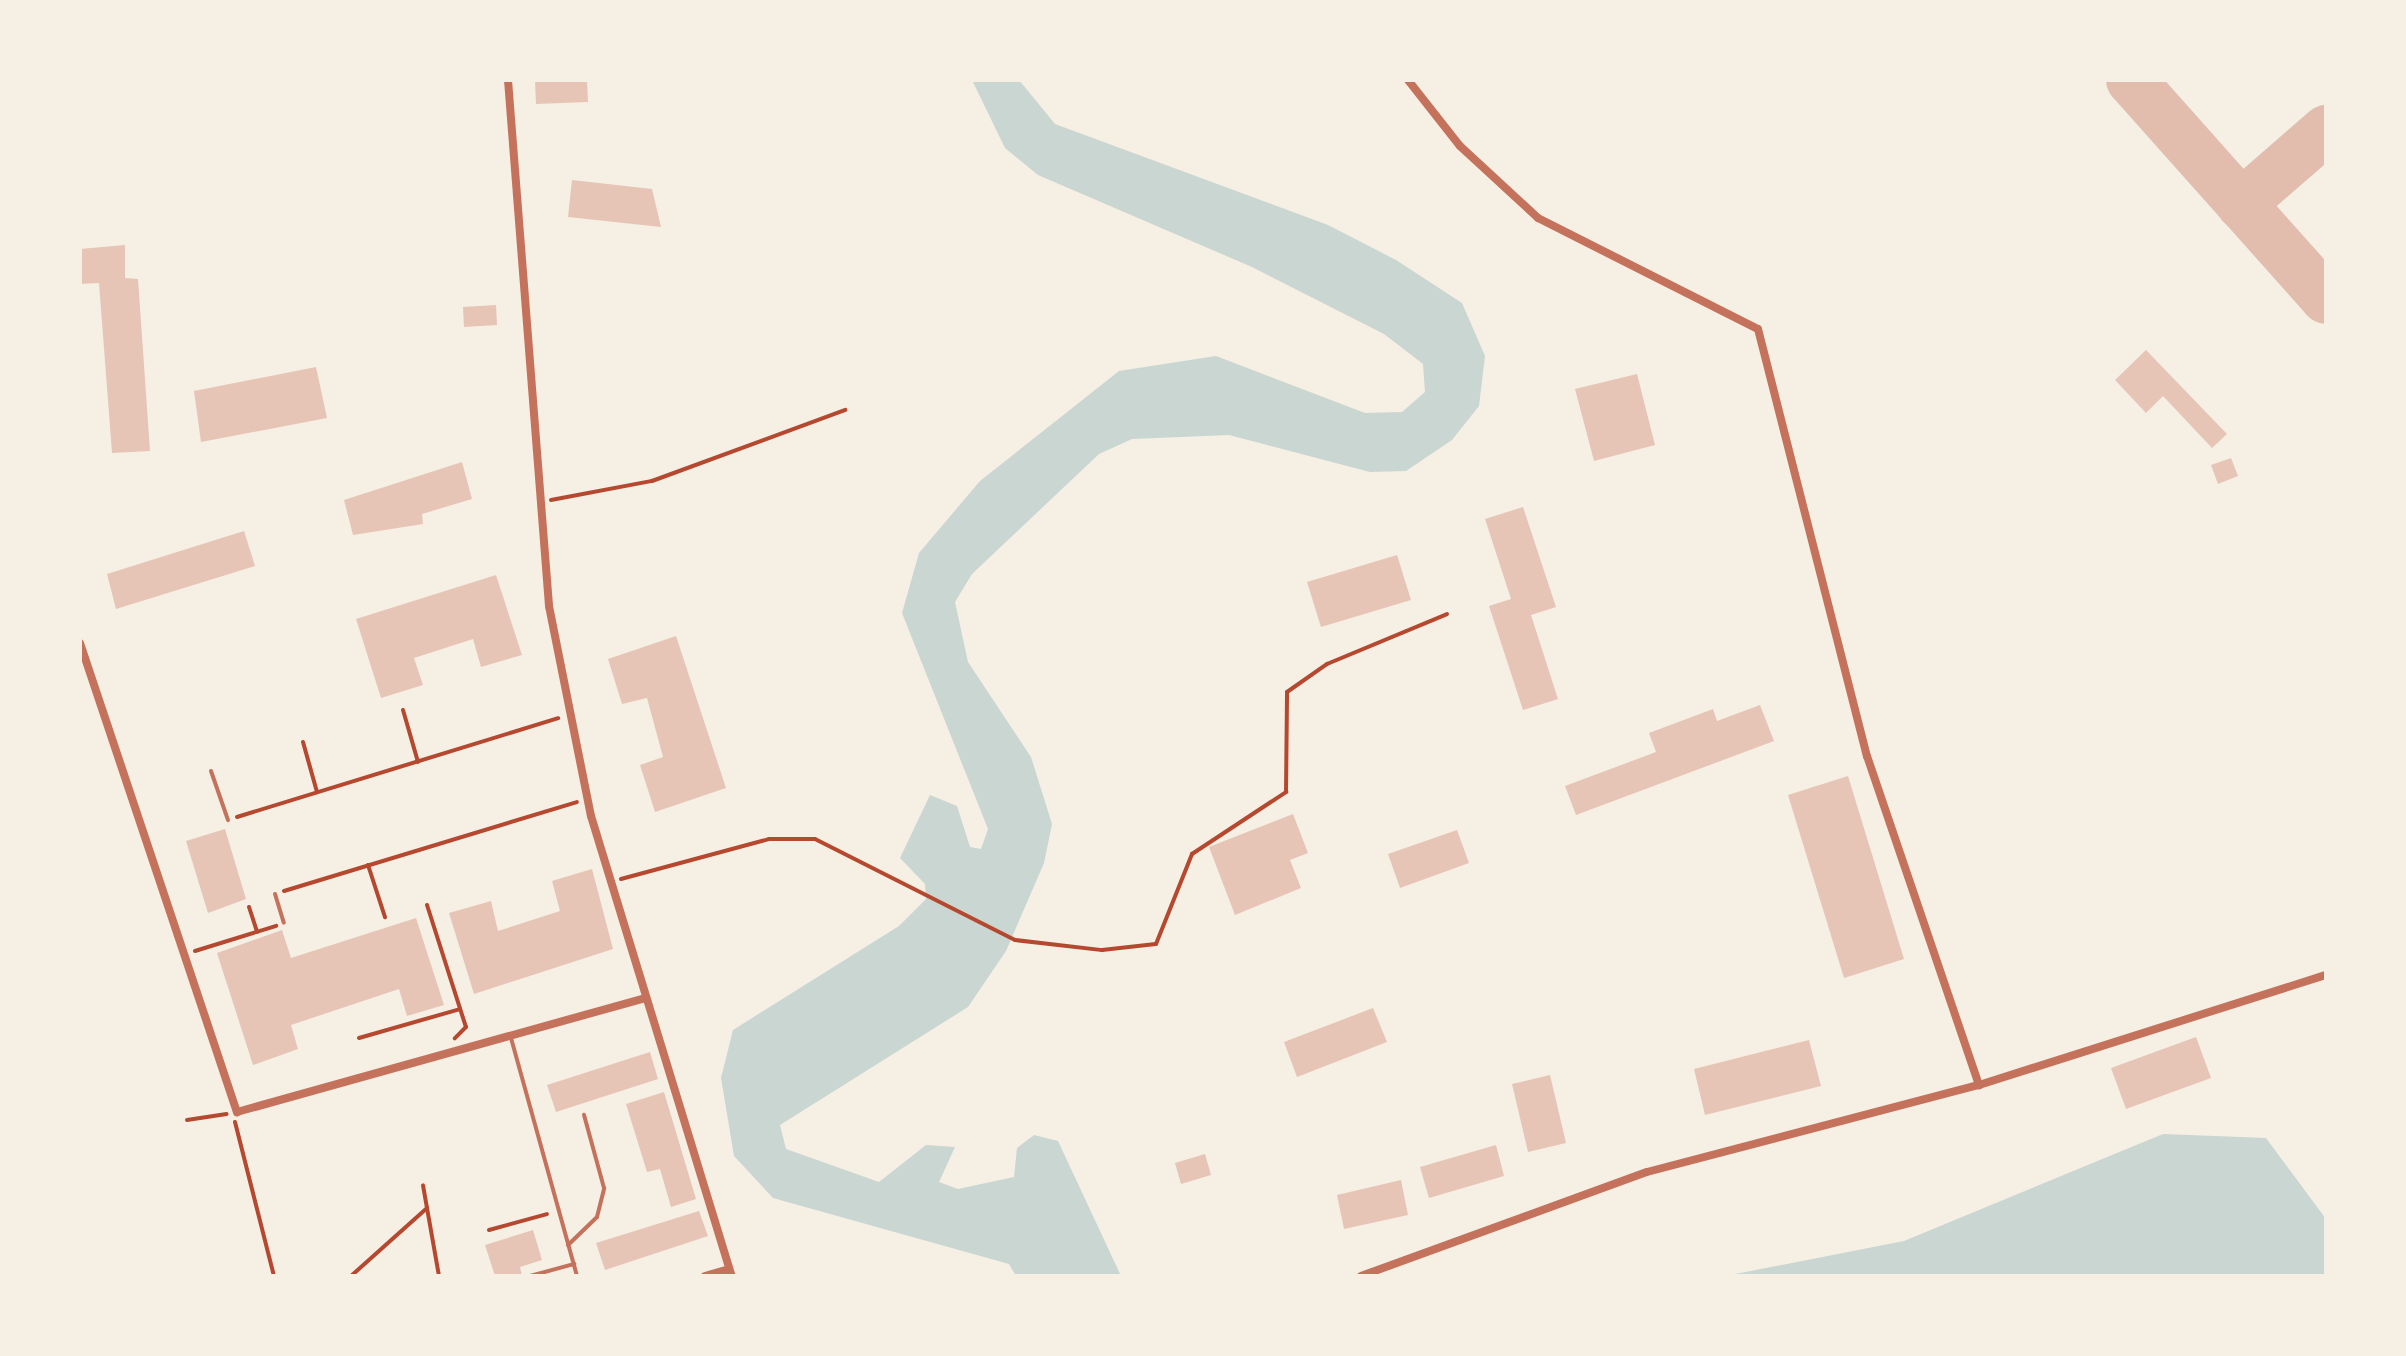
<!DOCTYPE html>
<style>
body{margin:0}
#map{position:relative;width:2406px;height:1356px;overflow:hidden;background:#f6efe4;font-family:"Golos Text",sans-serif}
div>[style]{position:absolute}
.water>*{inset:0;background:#c9d6d2}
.taxiway>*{height:50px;margin:-25px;padding:0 25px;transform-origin:25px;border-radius:25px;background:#e2bdae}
.building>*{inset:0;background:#e6c5b7}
.path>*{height:4px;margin:-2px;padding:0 2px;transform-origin:2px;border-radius:2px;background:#b5482f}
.service>*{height:4px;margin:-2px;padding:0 2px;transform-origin:2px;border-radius:2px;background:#c5725c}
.minor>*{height:8px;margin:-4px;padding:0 4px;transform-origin:4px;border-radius:4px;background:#c5725c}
span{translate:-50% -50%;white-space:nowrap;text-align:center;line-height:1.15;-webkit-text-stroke:10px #f6efe4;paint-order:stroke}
.frame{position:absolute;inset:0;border:82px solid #f6efe4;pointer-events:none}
</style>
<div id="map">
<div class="water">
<div style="clip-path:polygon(972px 80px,1019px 80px,1055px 124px,1328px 225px,1396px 260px,1462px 303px,1485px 356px,1479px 406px,1452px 440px,1406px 471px,1370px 472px,1229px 435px,1132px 439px,1099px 454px,972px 574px,955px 602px,968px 662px,1031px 757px,1052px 824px,1044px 863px,1006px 951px,968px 1007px,780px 1125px,786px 1149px,879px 1182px,926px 1145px,955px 1147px,939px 1182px,958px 1189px,1014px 1177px,1017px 1148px,1034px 1135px,1058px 1141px,1121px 1276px,1016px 1276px,1009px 1264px,773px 1198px,734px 1156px,721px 1078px,733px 1030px,899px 926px,926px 899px,925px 884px,900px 858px,930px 795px,957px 806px,970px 847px,981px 849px,988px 829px,902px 613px,919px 553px,980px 481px,1119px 371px,1216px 356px,1365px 413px,1402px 412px,1425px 392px,1423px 364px,1384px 334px,1252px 267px,1038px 175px,1005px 148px)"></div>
<div style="clip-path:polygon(2163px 1134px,2266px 1138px,2326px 1219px,2326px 1276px,1725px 1276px,1904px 1241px)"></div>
</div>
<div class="taxiway">
<div style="left:2131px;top:80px;width:293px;rotate:48.3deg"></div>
<div style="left:2241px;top:204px;width:113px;rotate:-41deg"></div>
</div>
<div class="building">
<div style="clip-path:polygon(535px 80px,587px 80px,588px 102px,536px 104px)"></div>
<div style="clip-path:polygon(572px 180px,652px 189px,661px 227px,568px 217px)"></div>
<div style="clip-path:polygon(125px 245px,125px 278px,138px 279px,150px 451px,112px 453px,99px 283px,80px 284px,80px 249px)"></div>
<div style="clip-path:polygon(496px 305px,497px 325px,464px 327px,463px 307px)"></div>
<div style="clip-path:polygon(2146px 350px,2227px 434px,2212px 448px,2163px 396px,2146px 413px,2115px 380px)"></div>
<div style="clip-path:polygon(316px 367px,327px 418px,201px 442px,194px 391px)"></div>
<div style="clip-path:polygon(1637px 374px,1655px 445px,1594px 461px,1575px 389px)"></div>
<div style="clip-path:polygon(2231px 458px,2238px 476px,2218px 484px,2211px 465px)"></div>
<div style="clip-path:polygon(462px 462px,472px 499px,422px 514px,423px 524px,353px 535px,344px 500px)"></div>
<div style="clip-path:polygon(1523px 507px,1556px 607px,1531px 615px,1558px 699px,1523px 710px,1489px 606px,1511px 599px,1485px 519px)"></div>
<div style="clip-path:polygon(244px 531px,255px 566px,116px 609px,107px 574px)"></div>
<div style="clip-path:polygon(1397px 555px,1411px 600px,1321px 627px,1307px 582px)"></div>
<div style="clip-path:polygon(496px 575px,522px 655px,481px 667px,473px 639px,414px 658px,423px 685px,381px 698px,356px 619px)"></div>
<div style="clip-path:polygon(676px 636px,726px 788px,655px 812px,640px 765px,663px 757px,647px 698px,622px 704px,608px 659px)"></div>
<div style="clip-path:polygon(1760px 705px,1774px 741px,1576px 815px,1565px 786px,1656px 752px,1649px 733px,1713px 709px,1717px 721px)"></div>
<div style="clip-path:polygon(1848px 776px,1904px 959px,1844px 978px,1788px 795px)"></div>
<div style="clip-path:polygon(1293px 814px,1308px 853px,1290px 860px,1301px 888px,1235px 915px,1209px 847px)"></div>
<div style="clip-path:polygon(225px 829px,246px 899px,208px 913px,186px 841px)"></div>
<div style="clip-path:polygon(1457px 830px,1469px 863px,1400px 888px,1388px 854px)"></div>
<div style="clip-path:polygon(592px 869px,613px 949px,474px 994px,449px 913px,491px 901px,498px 931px,560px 911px,552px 881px)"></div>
<div style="clip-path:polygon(416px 918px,444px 1005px,407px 1016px,399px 989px,291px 1025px,298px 1049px,253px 1065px,217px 953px,282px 930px,291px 958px)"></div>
<div style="clip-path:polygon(1373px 1008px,1387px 1042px,1297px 1077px,1284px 1042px)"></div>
<div style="clip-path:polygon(2196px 1037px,2211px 1078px,2126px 1109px,2111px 1068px)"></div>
<div style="clip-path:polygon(1809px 1040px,1821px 1086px,1705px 1115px,1694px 1069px)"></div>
<div style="clip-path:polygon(650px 1052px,658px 1079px,556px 1112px,547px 1085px)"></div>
<div style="clip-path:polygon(1550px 1075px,1566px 1143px,1528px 1152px,1512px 1084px)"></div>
<div style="clip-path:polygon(664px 1092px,696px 1199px,671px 1207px,660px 1169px,647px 1172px,626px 1104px)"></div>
<div style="clip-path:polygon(1496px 1145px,1504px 1176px,1429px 1198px,1420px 1167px)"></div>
<div style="clip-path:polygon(1205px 1154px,1211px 1175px,1181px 1184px,1175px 1163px)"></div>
<div style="clip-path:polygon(1401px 1180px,1408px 1215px,1344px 1229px,1337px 1195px)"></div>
<div style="clip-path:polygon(699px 1211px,708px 1236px,605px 1270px,596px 1243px)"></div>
<div style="clip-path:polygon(533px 1230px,542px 1260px,520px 1267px,522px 1276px,495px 1276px,485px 1245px)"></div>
</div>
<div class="path">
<div style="left:551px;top:500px;width:103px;rotate:-10.7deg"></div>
<div style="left:652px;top:481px;width:206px;rotate:-20.2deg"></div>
<div style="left:403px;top:710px;width:54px;rotate:73.9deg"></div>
<div style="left:303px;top:742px;width:52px;rotate:74.4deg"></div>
<div style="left:237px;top:817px;width:336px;rotate:-17.1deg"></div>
<div style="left:368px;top:865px;width:55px;rotate:71.9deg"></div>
<div style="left:621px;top:879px;width:153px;rotate:-15.1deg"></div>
<div style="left:769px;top:839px;width:46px"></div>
<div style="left:815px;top:839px;width:224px;rotate:26.8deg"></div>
<div style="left:1015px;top:940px;width:88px;rotate:6.6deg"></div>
<div style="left:1102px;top:950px;width:54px;rotate:-6.3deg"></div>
<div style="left:1156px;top:944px;width:97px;rotate:-68.2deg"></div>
<div style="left:1192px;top:854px;width:113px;rotate:-33.4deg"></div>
<div style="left:1286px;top:792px;width:100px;rotate:-89.4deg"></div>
<div style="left:1287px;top:692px;width:49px;rotate:-35deg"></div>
<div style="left:1327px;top:664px;width:130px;rotate:-22.6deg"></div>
<div style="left:284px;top:891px;width:306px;rotate:-16.9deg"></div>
<div style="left:427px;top:905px;width:128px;rotate:72.3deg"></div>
<div style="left:466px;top:1027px;width:16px;rotate:135deg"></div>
<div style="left:249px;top:907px;width:26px;rotate:72deg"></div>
<div style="left:195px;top:951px;width:85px;rotate:-17.2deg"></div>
<div style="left:359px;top:1038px;width:105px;rotate:-16deg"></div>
<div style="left:187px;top:1120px;width:40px;rotate:-8.5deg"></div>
<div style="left:235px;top:1122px;width:159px;rotate:75.8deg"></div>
<div style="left:427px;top:1208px;width:69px;rotate:80deg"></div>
<div style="left:489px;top:1230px;width:60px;rotate:-15.4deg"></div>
<div style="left:351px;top:1276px;width:102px;rotate:-41.8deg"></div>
<div style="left:427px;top:1208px;width:23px;rotate:-100deg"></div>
</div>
<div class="service">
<div style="left:211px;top:771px;width:52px;rotate:70.9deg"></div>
<div style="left:275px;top:894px;width:30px;rotate:73deg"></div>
<div style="left:511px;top:1038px;width:247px;rotate:74.5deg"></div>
<div style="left:568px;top:1245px;width:40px;rotate:-44deg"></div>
<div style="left:597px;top:1217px;width:30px;rotate:-76deg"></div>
<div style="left:604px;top:1188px;width:76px;rotate:-105.3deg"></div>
<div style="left:530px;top:1276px;width:46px;rotate:-15.3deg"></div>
</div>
<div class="minor">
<div style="left:508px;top:80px;width:528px;rotate:85.54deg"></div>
<div style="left:549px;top:606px;width:214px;rotate:78.7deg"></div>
<div style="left:591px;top:816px;width:481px;rotate:73deg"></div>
<div style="left:1408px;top:80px;width:84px;rotate:51.8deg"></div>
<div style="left:1460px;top:146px;width:106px;rotate:42.7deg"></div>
<div style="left:1538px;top:218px;width:246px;rotate:26.8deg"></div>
<div style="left:1758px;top:329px;width:441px;rotate:75.7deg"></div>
<div style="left:1867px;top:756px;width:348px;rotate:71.2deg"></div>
<div style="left:80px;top:643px;width:495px;rotate:71.5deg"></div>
<div style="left:237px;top:1112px;width:421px;rotate:-15.6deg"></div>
<div style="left:705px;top:1276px;width:25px;rotate:-16deg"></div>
<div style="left:1361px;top:1276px;width:304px;rotate:-20deg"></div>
<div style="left:1647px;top:1172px;width:343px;rotate:-14.7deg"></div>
<div style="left:1979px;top:1085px;width:364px;rotate:-17.6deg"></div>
</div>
<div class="frame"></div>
</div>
